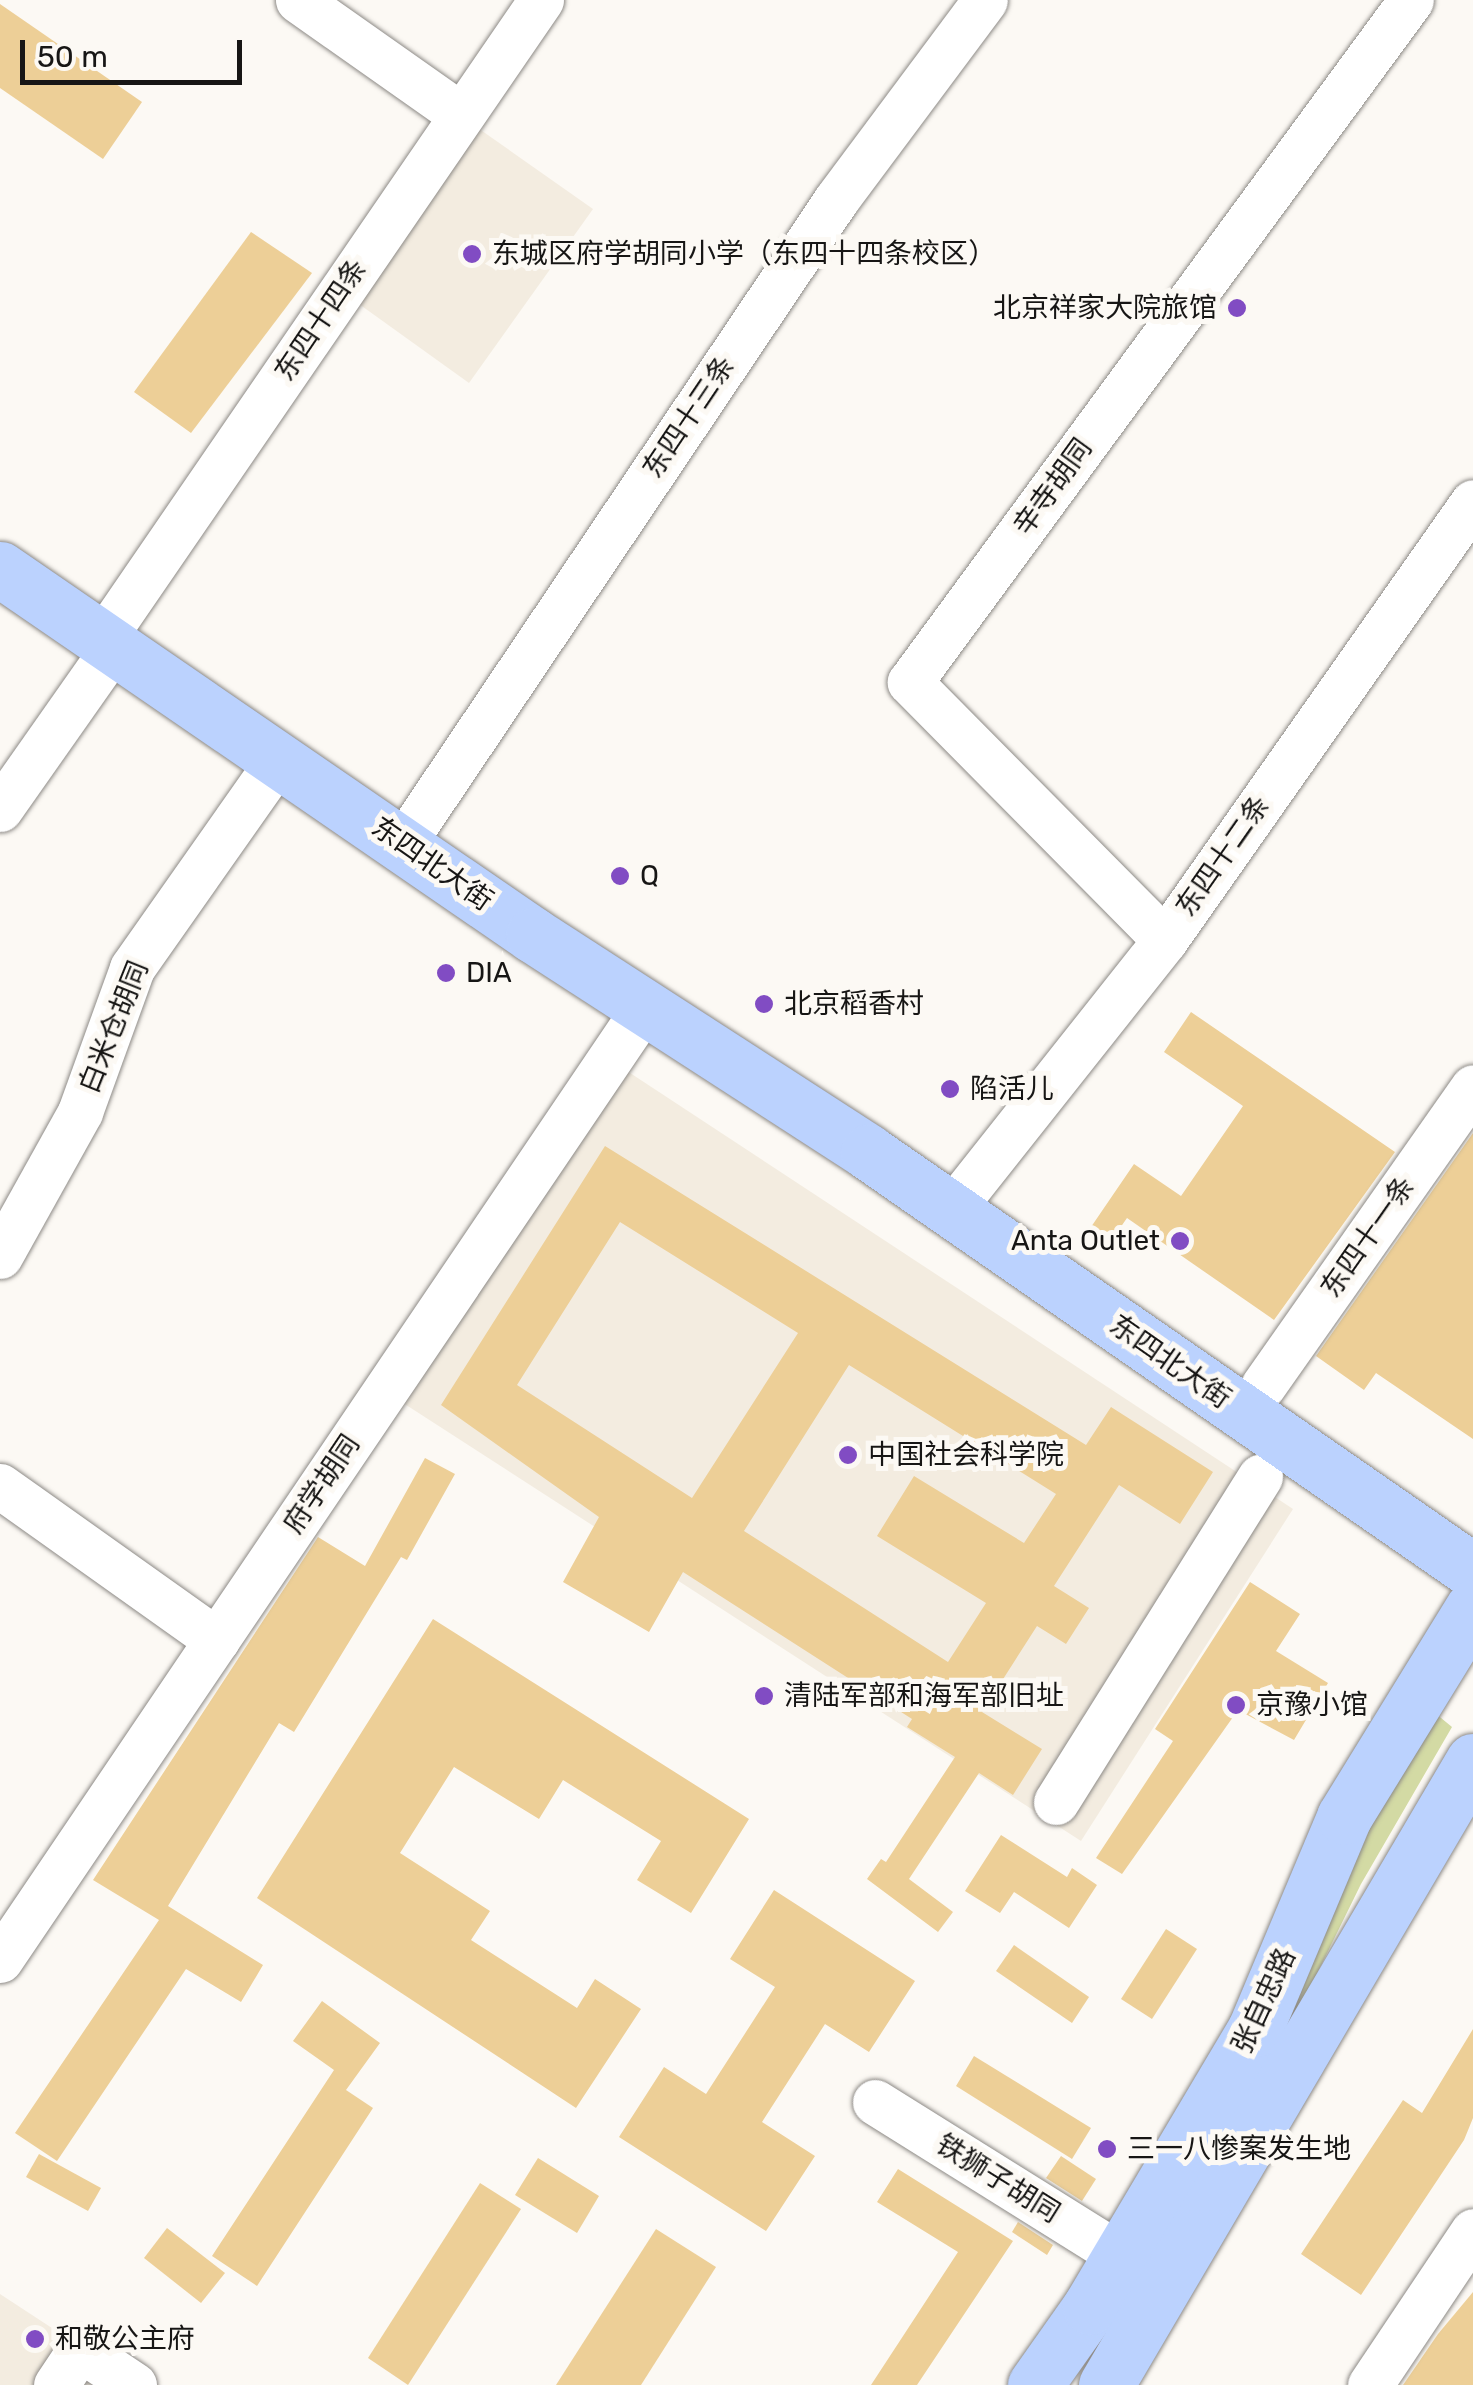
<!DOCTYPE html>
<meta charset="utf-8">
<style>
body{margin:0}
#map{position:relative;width:1473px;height:2385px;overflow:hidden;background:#fcf9f4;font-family:Rubik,"Noto Sans SC",sans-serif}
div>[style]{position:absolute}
.built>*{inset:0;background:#f3ece0}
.green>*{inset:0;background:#d3daa4}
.building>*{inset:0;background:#edcf97}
.roads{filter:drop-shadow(0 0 2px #8d8a86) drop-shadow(0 0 2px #8d8a86)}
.minor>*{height:45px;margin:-22.5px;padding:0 22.5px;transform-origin:22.5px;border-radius:22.5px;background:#fff}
.major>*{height:55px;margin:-27.5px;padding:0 27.5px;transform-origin:27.5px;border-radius:27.5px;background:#bbd2fe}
.dots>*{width:28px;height:28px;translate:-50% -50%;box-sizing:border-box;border:5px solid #fcf9f4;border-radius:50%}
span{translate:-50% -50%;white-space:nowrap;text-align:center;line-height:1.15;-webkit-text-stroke:10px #fcf9f4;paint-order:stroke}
.poi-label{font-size:28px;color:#171615}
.left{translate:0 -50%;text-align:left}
.right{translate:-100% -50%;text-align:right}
.street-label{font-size:28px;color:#171615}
.scale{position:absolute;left:20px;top:40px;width:222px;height:45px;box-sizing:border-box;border:5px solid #171615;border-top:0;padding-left:12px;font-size:30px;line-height:35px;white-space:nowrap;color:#171615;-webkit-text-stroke:8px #fcf9f4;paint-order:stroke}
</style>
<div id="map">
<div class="built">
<div style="clip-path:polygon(475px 126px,593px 209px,469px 383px,352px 299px)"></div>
<div style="clip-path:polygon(621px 1067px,1293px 1509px,1081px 1841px,400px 1401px)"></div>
<div style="clip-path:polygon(0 2294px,139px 2385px,0 2385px)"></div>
</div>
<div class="green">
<div style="clip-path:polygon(1435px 1713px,1452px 1727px,1361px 1884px,1305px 1998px,1173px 2211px,1352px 1855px)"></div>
</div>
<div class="building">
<div style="clip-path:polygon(0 4px,142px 102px,103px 159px,0 88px)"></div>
<div style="clip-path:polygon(251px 232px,312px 273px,191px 433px,134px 392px)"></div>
<div style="clip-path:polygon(1191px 1012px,1395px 1152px,1274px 1320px,1127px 1218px,1111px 1241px,1091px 1227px,1134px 1164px,1181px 1196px,1243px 1106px,1164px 1052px)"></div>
<div style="clip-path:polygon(1473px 1133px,1473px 1439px,1376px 1373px,1364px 1390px,1316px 1356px)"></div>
<div style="clip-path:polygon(evenodd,605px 1146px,1086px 1445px,1111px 1407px,1213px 1472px,1180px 1524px,1119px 1485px,1054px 1586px,1089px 1608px,1066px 1644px,1037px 1626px,982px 1712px,1042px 1749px,1013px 1795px,979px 1773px,909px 1879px,953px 1912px,938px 1932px,867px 1879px,881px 1859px,886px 1862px,955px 1757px,907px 1727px,912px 1719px,683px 1572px,649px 1632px,563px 1582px,599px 1517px,441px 1405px,605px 1146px,620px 1222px,798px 1333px,692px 1498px,517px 1385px,620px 1222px,605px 1146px,849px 1365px,1056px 1494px,1024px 1543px,914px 1476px,877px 1536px,986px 1603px,948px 1662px,744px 1531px,849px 1365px)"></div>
<div style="clip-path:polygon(425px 1458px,455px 1474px,407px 1560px,401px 1557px,294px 1732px,279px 1723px,168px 1906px,263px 1965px,241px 2002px,186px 1969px,57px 2161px,15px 2133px,159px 1920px,93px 1880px,318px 1537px,365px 1566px)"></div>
<div style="clip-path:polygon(1250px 1582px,1300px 1614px,1276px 1651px,1328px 1683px,1294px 1740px,1238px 1710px,1122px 1874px,1096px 1858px,1173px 1741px,1155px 1729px)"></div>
<div style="clip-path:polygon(433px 1619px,749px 1819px,691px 1913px,637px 1880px,661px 1841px,563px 1780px,539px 1819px,454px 1767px,400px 1853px,490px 1911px,471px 1940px,577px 2008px,595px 1979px,641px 2009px,576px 2108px,257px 1898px)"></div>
<div style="clip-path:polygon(1001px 1835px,1067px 1877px,1072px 1868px,1097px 1885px,1069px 1928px,1014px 1892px,1000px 1913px,965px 1891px)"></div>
<div style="clip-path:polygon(774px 1890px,915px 1981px,869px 2052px,825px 2024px,762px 2122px,815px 2156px,766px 2231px,619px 2137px,664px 2067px,706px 2094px,775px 1987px,730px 1959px)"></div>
<div style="clip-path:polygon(1166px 1929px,1197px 1949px,1152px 2019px,1121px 1999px)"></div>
<div style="clip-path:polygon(1014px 1945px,1089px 1997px,1072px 2023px,996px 1971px)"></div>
<div style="clip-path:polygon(322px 2001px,380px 2043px,346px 2090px,373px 2108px,257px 2286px,212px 2256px,334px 2070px,293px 2041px)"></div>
<div style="clip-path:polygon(1473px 2029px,1473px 2118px,1464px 2140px,1361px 2295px,1301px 2254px,1403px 2100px,1422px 2113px)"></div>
<div style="clip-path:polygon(974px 2056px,1091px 2128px,1072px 2159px,956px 2086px)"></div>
<div style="clip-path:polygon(39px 2154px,101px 2188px,88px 2211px,26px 2177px)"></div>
<div style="clip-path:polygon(1061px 2156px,1096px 2179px,1082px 2201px,1046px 2178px)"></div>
<div style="clip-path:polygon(538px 2158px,599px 2196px,577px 2233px,515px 2195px)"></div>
<div style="clip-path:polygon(898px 2169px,1013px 2241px,917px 2385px,871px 2385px,958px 2252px,877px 2202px)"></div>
<div style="clip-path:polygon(480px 2183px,521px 2209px,408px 2385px,368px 2358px)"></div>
<div style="clip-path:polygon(1018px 2222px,1053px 2245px,1047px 2255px,1012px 2232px)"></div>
<div style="clip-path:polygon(167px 2228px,225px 2273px,201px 2303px,144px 2258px)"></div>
<div style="clip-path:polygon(656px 2229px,716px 2267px,641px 2385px,556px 2385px)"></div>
<div style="clip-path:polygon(1473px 2292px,1473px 2385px,1403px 2385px,1438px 2334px)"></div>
</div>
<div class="roads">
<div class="minor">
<div style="left:298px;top:0;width:199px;rotate:35.2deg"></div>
<div style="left:102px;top:640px;width:776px;rotate:-55.55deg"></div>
<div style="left:0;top:809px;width:197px;rotate:-54.9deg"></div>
<div style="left:404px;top:842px;width:774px;rotate:-56.06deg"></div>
<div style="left:836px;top:200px;width:249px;rotate:-53.3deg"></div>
<div style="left:1165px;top:940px;width:363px;rotate:-134.7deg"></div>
<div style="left:910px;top:682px;width:846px;rotate:-53.7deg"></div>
<div style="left:959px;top:1200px;width:332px;rotate:-51.6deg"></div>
<div style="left:1165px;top:940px;width:535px;rotate:-54.89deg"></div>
<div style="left:0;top:1256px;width:165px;rotate:-60.9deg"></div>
<div style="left:80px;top:1112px;width:153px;rotate:-70.1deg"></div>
<div style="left:132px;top:968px;width:254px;rotate:-54.9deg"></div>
<div style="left:1263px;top:1386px;width:365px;rotate:-54.9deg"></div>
<div style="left:0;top:1486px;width:266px;rotate:35.4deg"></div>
<div style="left:1056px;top:1802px;width:384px;rotate:-57.9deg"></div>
<div style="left:0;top:1960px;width:1149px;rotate:-55.92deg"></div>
<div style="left:875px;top:2102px;width:290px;rotate:32deg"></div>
<div style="left:56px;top:2385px;width:43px;rotate:-56.3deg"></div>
<div style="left:80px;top:2349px;width:65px;rotate:33.7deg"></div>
<div style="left:1370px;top:2385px;width:185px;rotate:-56.2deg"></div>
</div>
<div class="major">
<div style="left:0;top:569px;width:647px;rotate:34.48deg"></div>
<div style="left:533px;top:935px;width:399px;rotate:32.9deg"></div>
<div style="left:868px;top:1152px;width:736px;rotate:34.71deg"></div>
<div style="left:1035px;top:2385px;width:95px;rotate:-54.8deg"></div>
<div style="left:1090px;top:2307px;width:323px;rotate:-59.3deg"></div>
<div style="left:1255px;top:2029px;width:230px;rotate:-67.2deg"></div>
<div style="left:1344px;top:1817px;width:246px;rotate:-58.4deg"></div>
<div style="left:1106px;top:2385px;width:724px;rotate:-59.54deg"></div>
</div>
</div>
<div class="dots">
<div style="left:472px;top:254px;background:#814cc3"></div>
<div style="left:1237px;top:308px;background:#814cc3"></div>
<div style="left:620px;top:876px;background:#814cc3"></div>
<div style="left:446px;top:973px;background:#814cc3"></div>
<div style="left:764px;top:1004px;background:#814cc3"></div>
<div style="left:950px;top:1089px;background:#814cc3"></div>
<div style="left:1180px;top:1241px;background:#814cc3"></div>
<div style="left:848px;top:1455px;background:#814cc3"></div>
<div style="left:764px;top:1696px;background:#814cc3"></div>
<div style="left:1236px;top:1705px;background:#814cc3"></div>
<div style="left:1107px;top:2149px;background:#814cc3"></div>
<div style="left:35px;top:2339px;background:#814cc3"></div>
</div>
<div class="poi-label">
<span class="left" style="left:492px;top:254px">东城区府学胡同小学（东四十四条校区）</span>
<span class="right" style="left:1217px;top:308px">北京祥家大院旅馆</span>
<span class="left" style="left:640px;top:876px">Q</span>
<span class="left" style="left:466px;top:973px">DIA</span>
<span class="left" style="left:784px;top:1004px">北京稻香村</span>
<span class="left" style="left:970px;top:1089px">陷活儿</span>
<span class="right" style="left:1160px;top:1241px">Anta Outlet</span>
<span class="left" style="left:868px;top:1455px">中国社会科学院</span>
<span class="left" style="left:784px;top:1696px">清陆军部和海军部旧址</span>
<span class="left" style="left:1256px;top:1705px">京豫小馆</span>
<span class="left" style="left:1127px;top:2149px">三一八惨案发生地</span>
<span class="left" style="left:55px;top:2339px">和敬公主府</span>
</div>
<div class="street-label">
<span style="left:321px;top:320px;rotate:-56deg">东四十四条</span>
<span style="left:689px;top:417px;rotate:-56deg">东四十三条</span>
<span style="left:1053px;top:487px;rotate:-54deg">辛寺胡同</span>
<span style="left:1223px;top:856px;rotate:-55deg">东四十二条</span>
<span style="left:432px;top:864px;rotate:35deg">东四北大街</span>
<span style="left:114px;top:1027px;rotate:-68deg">白米仓胡同</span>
<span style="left:1368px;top:1237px;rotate:-55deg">东四十一条</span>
<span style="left:1170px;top:1362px;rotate:35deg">东四北大街</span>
<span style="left:322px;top:1484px;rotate:-56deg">府学胡同</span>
<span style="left:1264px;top:2001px;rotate:-65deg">张自忠路</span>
<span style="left:998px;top:2179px;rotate:32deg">铁狮子胡同</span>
</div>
<div class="scale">50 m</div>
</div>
